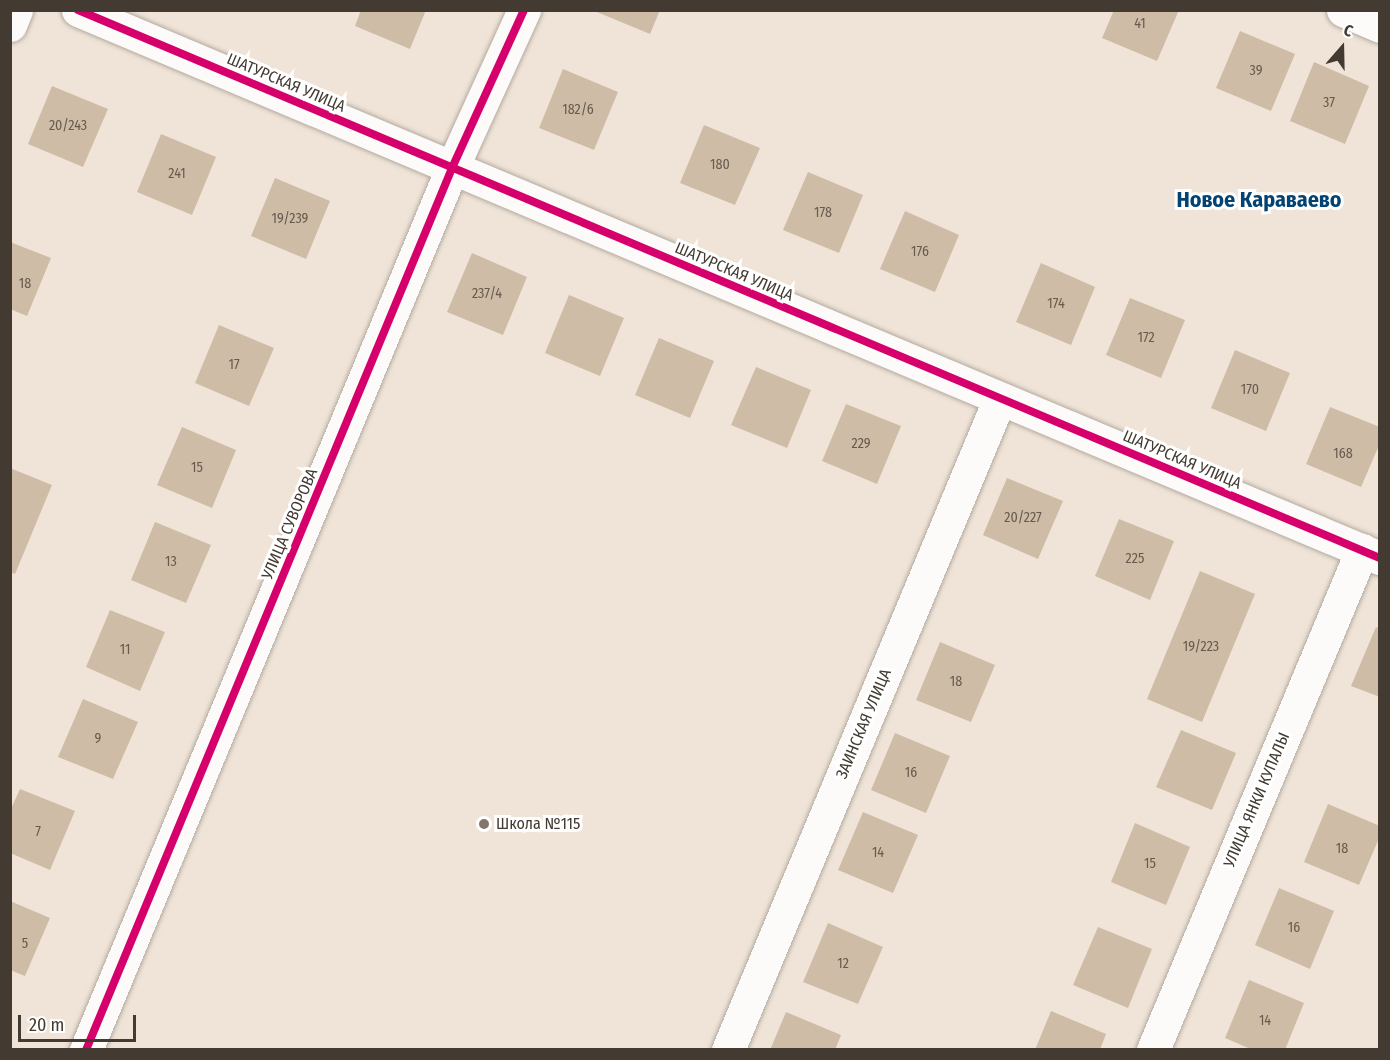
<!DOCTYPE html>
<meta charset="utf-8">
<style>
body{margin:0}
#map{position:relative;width:1390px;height:1060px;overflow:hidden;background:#f0e4d8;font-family:"Fira Sans Condensed",sans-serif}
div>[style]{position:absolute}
.building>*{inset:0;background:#cfbca6}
.roads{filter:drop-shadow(0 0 2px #b3aaa0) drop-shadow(0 0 2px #b3aaa0)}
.street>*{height:33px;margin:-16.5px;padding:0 16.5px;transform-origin:16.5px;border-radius:16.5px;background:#fdfbf9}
.cycleway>*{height:8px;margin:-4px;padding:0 4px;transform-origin:4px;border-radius:4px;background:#d6006c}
.dots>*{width:16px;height:16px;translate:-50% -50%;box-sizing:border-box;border:3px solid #fff;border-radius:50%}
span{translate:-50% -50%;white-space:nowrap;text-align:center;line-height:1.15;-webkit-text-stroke:6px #fff;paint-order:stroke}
.number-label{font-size:14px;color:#665b4e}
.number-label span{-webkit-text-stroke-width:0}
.street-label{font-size:16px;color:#433b31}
.poi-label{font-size:16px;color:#433b31}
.left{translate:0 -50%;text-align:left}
.district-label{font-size:22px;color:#034373;font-weight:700}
.frame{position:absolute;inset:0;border:12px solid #433b31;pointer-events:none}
.north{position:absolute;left:1312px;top:18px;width:60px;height:60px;-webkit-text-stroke:4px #fff;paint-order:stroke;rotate:20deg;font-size:16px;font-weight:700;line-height:24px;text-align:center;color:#433b31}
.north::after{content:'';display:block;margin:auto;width:21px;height:27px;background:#433b31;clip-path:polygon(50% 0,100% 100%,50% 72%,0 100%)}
.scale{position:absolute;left:18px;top:1015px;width:118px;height:27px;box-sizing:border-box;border:3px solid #433b31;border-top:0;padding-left:8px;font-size:18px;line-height:21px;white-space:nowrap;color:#433b31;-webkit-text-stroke:4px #fff;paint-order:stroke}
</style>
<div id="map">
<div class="building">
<div style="clip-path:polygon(361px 10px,426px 10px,410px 49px,355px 26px)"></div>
<div style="clip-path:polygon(592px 10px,660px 10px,650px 34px)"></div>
<div style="clip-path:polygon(1114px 10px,1179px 10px,1157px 61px,1102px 38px)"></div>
<div style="clip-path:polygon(1240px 31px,1295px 54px,1271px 111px,1216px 88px)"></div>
<div style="clip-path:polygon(1314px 62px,1369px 86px,1345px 144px,1290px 121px)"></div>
<div style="clip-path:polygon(563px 69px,618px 92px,594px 150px,539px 128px)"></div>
<div style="clip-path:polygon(52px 86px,108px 109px,83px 167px,28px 144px)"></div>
<div style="clip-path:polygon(704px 125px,760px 148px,735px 205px,680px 183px)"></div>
<div style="clip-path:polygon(161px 134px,216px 157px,192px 215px,137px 192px)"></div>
<div style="clip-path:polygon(808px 172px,863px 195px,839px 253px,783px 230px)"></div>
<div style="clip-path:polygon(275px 178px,330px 201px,306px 259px,251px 236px)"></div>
<div style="clip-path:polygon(905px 211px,959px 235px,935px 292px,880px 269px)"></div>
<div style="clip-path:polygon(10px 242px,51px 258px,27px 316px,10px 309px)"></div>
<div style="clip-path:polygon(472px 253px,527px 277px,503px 335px,447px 312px)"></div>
<div style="clip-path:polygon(1041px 263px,1095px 287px,1071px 345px,1016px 322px)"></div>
<div style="clip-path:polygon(569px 295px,624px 318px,600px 376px,545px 353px)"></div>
<div style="clip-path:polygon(1130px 298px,1185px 320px,1161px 378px,1106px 355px)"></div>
<div style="clip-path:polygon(219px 325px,274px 348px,249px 406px,195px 383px)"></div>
<div style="clip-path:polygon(659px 338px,714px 361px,690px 418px,635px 395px)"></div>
<div style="clip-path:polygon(1235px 350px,1290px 373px,1266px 431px,1211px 408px)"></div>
<div style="clip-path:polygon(756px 367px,811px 390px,787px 448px,731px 425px)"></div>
<div style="clip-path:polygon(846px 404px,901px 426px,877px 484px,822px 461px)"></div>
<div style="clip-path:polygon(1330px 407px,1380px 427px,1380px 443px,1361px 487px,1306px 464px)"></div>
<div style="clip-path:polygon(182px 427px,236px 450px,212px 508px,157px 485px)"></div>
<div style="clip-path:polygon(10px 468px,52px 485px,15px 574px,10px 572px)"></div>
<div style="clip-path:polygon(1007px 478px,1063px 501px,1038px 559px,983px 535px)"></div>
<div style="clip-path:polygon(1119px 519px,1174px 541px,1150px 600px,1095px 576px)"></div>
<div style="clip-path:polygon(155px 522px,211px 545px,186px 603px,131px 580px)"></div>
<div style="clip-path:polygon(1200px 571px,1255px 594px,1202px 722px,1147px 699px)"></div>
<div style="clip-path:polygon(110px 610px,165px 632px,140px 691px,86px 667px)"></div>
<div style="clip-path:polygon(1376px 627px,1380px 629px,1380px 697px,1351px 686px)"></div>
<div style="clip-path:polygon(940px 642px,995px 665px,971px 722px,916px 700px)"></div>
<div style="clip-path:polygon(83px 699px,138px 722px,113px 779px,58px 757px)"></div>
<div style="clip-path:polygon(1181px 730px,1236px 753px,1212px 810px,1156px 787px)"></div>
<div style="clip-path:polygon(895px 733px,950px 756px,926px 813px,871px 790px)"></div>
<div style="clip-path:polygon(20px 789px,75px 811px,50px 870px,10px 853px,10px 811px)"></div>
<div style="clip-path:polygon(1328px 804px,1380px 826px,1380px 836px,1359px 885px,1304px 862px)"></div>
<div style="clip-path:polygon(863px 812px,918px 835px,893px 893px,838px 870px)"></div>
<div style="clip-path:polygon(1135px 823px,1190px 847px,1166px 905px,1111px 882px)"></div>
<div style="clip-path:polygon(1279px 888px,1334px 911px,1310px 969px,1255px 945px)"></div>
<div style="clip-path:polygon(10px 901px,50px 918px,25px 976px,10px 970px)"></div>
<div style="clip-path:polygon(828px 923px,883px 947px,858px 1004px,803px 982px)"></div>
<div style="clip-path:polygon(1098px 927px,1152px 949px,1128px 1008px,1073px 985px)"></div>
<div style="clip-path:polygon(1249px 980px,1304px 1003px,1285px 1050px,1253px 1050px,1225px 1038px)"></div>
<div style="clip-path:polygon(1051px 1011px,1106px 1034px,1100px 1050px,1035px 1050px)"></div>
<div style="clip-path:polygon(786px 1012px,841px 1035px,835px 1050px,770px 1050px)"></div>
</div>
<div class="roads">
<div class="street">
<div style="left:78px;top:10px;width:1413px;rotate:22.83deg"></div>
<div style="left:1343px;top:10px;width:40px;rotate:23.4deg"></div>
<div style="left:10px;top:25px;width:16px;rotate:-68deg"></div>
<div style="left:86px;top:1050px;width:955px;rotate:-67.46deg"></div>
<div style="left:452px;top:168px;width:174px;rotate:-65.5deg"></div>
<div style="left:728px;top:1050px;width:706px;rotate:-67.36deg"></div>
<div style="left:1153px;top:1050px;width:542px;rotate:-67.32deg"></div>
</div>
</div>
<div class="cycleway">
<div style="left:78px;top:10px;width:1413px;rotate:22.83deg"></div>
<div style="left:86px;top:1050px;width:955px;rotate:-67.46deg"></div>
<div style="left:452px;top:168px;width:174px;rotate:-65.5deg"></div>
</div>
<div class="dots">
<div style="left:484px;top:824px;background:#80766b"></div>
</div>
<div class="number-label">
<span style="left:1140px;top:24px">41</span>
<span style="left:1256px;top:71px">39</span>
<span style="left:1329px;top:103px">37</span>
<span style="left:578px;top:110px">182/6</span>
<span style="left:68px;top:126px">20/243</span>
<span style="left:720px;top:165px">180</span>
<span style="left:177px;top:174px">241</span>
<span style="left:823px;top:213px">178</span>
<span style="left:290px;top:219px">19/239</span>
<span style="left:920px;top:252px">176</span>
<span style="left:25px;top:284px">18</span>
<span style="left:487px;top:294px">237/4</span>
<span style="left:1056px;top:304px">174</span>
<span style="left:1146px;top:338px">172</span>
<span style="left:234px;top:365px">17</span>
<span style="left:1250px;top:390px">170</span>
<span style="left:861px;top:444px">229</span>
<span style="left:1343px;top:454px">168</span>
<span style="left:197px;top:468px">15</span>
<span style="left:1023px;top:518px">20/227</span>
<span style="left:1135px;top:559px">225</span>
<span style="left:171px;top:562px">13</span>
<span style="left:1201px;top:647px">19/223</span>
<span style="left:125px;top:650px">11</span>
<span style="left:956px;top:682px">18</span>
<span style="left:98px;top:739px">9</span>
<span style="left:911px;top:773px">16</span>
<span style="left:38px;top:832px">7</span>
<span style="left:1342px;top:849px">18</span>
<span style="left:878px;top:853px">14</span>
<span style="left:1150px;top:864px">15</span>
<span style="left:1294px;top:928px">16</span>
<span style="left:25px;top:944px">5</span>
<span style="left:843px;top:964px">12</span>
<span style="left:1265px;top:1021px">14</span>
</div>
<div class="street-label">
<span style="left:286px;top:83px;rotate:23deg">ШАТУРСКАЯ УЛИЦА</span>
<span style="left:734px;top:272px;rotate:23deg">ШАТУРСКАЯ УЛИЦА</span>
<span style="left:1182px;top:460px;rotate:23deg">ШАТУРСКАЯ УЛИЦА</span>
<span style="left:290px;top:524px;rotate:-67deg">УЛИЦА СУВОРОВА</span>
<span style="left:864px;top:724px;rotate:-67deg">ЗАИНСКАЯ УЛИЦА</span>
<span style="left:1257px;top:800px;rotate:-67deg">УЛИЦА ЯНКИ КУПАЛЫ</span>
</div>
<div class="poi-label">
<span class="left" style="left:496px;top:824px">Школа №115</span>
</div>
<div class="district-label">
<span style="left:1259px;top:200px">Новое Караваево</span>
</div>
<div class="frame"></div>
<div class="north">С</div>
<div class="scale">20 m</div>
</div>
